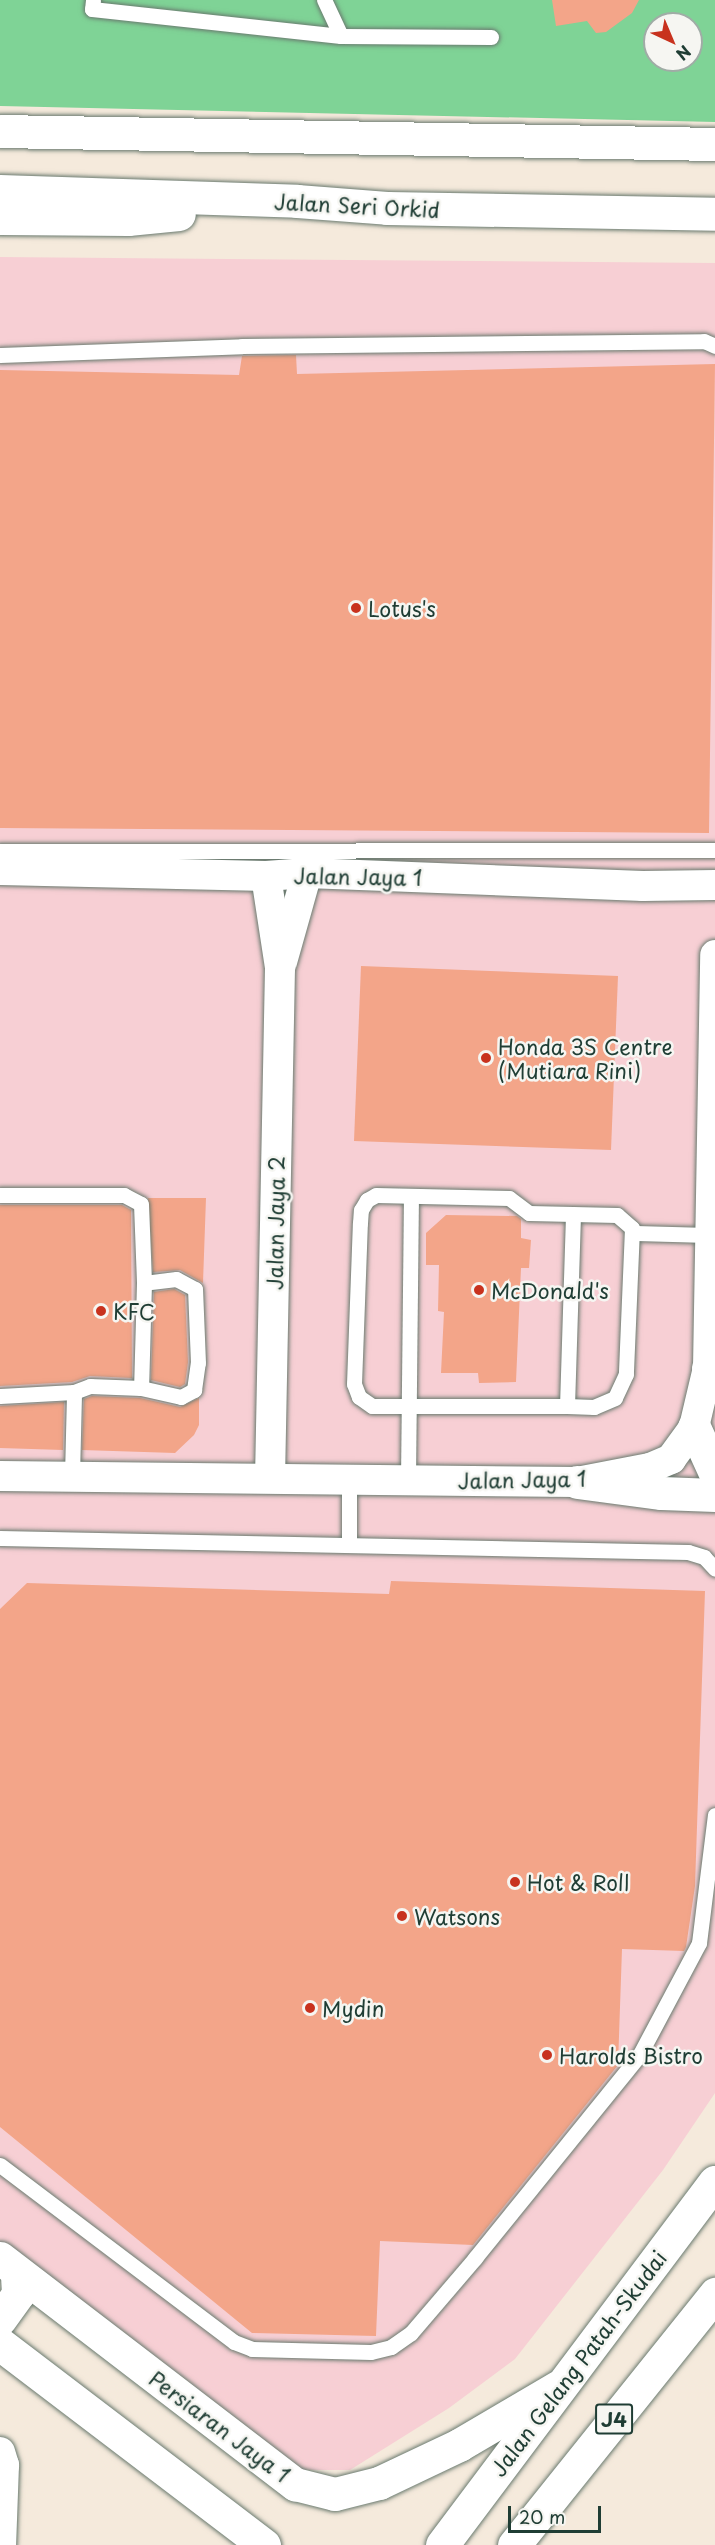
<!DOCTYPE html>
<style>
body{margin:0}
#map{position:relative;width:715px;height:2545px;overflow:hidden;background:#f5eadc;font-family:"Playpen Sans",sans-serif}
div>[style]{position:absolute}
.built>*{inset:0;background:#f7cfd4}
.green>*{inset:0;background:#7fd396}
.building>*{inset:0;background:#f3a589}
.roads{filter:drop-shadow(0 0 2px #6a7a6f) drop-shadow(0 0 2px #6a7a6f)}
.lane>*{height:15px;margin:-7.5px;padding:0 7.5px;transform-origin:7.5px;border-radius:7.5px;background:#fff}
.street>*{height:30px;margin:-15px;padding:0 15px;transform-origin:15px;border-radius:15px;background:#fff}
.secondary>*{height:33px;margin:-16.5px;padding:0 16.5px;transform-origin:16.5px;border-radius:16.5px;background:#fff}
.primary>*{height:33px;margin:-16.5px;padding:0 16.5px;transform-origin:16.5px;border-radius:16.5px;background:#fff}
.dots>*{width:16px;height:16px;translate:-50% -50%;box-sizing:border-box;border:3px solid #f6f6f2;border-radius:50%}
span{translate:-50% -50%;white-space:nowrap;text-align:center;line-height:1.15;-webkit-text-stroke:5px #f6f6f2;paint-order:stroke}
.shield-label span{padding:2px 4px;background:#f6f6f2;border:2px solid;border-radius:4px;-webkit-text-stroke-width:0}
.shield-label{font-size:20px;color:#1f3d34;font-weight:700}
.street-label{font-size:21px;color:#1f3d34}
.poi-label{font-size:21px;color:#1f3d34}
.left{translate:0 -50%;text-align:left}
.north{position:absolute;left:643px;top:12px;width:60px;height:60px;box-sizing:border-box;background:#f6f6f2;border:2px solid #a0aca6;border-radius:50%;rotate:136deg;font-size:16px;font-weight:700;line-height:24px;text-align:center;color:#1f3d34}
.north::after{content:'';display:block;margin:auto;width:21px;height:27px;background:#c8321e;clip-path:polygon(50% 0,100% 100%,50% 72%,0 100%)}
.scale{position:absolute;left:508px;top:2506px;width:93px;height:27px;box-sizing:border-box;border:3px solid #1f3d34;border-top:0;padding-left:8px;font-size:18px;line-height:21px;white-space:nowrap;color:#1f3d34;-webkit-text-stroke:4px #f6f6f2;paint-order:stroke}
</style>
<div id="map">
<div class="built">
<div style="clip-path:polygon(0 257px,715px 263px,715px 2093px,663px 2170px,515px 2359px,449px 2408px,350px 2470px,297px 2470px,0 2254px)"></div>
</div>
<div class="green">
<div style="clip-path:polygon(evenodd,0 0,715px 0,715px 122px,0 106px,0 0,655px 24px,691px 24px,691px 60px,655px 60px,655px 24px)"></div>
</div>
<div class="building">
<div style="clip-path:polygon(552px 0,639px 0,632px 13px,606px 32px,596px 33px,587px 21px,556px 26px)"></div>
<div style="clip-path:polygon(296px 355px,297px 374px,715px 364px,709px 833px,0 828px,0 370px,239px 375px,242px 356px)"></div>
<div style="clip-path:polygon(361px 966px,618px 976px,611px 1150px,354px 1141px)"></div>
<div style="clip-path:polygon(148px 1198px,206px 1198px,203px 1283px,180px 1270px,153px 1272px)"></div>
<div style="clip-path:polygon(0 1205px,122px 1205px,131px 1210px,132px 1378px,90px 1376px,72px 1382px,0 1386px)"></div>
<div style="clip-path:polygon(446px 1215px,517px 1216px,521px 1219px,521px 1238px,531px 1240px,529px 1268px,521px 1268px,516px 1382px,479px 1383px,478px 1373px,441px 1373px,444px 1312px,438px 1311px,439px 1265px,426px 1265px,426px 1233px)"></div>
<div style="clip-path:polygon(174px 1289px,185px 1295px,188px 1362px,185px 1384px,180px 1387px,151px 1380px,154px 1292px)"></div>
<div style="clip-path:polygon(92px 1396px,140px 1398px,180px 1407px,199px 1398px,199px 1425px,194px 1435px,175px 1453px,82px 1450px,84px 1399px)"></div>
<div style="clip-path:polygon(64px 1402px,63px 1450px,0 1448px,0 1406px)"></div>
<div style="clip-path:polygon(391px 1581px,705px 1591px,695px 1886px,686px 1947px,684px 1951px,622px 1949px,618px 2065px,473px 2245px,380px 2241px,376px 2336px,252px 2333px,0 2127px,0 1609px,27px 1583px,389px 1594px)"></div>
</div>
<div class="roads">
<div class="lane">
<div style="left:93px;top:0;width:9px;rotate:96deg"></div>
<div style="left:92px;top:9px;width:250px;rotate:6.2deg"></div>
<div style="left:341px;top:36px;width:40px;rotate:-115deg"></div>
<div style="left:341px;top:36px;width:150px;rotate:0.4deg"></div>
<div style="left:0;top:355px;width:242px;rotate:-2.1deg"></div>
<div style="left:242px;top:346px;width:462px;rotate:-0.6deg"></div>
<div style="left:704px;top:341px;width:12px;rotate:24deg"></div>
<div style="left:0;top:851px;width:715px;rotate:-0.08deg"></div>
<div style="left:0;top:1195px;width:124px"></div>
<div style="left:124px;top:1195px;width:19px;rotate:28deg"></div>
<div style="left:141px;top:1204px;width:79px;rotate:87.8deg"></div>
<div style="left:144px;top:1283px;width:105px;rotate:91.6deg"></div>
<div style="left:634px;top:1233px;width:76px;rotate:1.5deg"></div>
<div style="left:0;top:1396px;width:74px;rotate:-3.1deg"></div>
<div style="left:567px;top:1406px;width:195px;rotate:180deg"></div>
<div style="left:372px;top:1406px;width:16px;rotate:-145deg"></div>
<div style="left:359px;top:1397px;width:14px;rotate:-111deg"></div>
<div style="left:354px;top:1384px;width:161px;rotate:-87.9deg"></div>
<div style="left:360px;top:1223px;width:13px;rotate:-86deg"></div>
<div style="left:361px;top:1210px;width:12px;rotate:-59deg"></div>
<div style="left:367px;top:1200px;width:10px;rotate:-29deg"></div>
<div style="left:376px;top:1195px;width:133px;rotate:1.3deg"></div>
<div style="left:509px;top:1198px;width:25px;rotate:37deg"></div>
<div style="left:529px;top:1213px;width:88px;rotate:1.3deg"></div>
<div style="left:617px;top:1215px;width:20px;rotate:41deg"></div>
<div style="left:632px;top:1228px;width:146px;rotate:92.4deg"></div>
<div style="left:626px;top:1374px;width:26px;rotate:115deg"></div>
<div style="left:615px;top:1398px;width:23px;rotate:157deg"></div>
<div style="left:594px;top:1407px;width:27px;rotate:-178deg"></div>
<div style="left:567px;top:1406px;width:192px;rotate:-88.2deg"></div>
<div style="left:72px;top:1476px;width:84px;rotate:-88.6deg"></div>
<div style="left:74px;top:1392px;width:17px;rotate:-21deg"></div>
<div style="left:90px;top:1386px;width:51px;rotate:2.2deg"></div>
<div style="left:141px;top:1388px;width:41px;rotate:12.7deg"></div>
<div style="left:181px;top:1397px;width:15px;rotate:-28deg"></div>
<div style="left:194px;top:1390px;width:27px;rotate:-82deg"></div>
<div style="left:198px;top:1363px;width:74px;rotate:-92.3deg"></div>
<div style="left:195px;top:1289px;width:21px;rotate:-152deg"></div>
<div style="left:176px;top:1279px;width:32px;rotate:173deg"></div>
<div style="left:349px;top:1479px;width:65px;rotate:90deg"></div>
<div style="left:408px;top:1480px;width:284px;rotate:-89.4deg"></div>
<div style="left:0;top:1538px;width:688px;rotate:1.17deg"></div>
<div style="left:688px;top:1552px;width:17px;rotate:17deg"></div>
<div style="left:704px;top:1557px;width:16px;rotate:47deg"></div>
<div style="left:0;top:2165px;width:293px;rotate:37.1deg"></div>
<div style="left:234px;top:2342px;width:19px;rotate:21deg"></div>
<div style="left:252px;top:2349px;width:119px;rotate:1.4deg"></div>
<div style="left:371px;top:2352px;width:21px;rotate:-14deg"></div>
<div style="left:391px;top:2347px;width:24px;rotate:-35deg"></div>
<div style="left:411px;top:2333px;width:99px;rotate:-49.5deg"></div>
<div style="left:475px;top:2258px;width:262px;rotate:-51deg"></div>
<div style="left:640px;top:2054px;width:126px;rotate:-62deg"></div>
<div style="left:699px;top:1943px;width:129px;rotate:-82.9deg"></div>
</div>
<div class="street">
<div style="left:0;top:870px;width:266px;rotate:1.3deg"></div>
<div style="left:266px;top:876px;width:41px;rotate:-4.2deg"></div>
<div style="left:307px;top:873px;width:336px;rotate:2.2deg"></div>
<div style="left:643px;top:886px;width:72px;rotate:-0.8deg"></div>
<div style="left:266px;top:876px;width:93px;rotate:81.3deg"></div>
<div style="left:280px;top:968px;width:510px;rotate:91.12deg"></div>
<div style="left:282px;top:962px;width:92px;rotate:-74.3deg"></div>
<div style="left:0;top:1476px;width:577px;rotate:0.6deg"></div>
<div style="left:577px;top:1482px;width:74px;rotate:-10.9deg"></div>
<div style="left:650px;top:1468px;width:23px;rotate:-23deg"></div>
<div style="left:671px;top:1459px;width:39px;rotate:-54deg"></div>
<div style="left:694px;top:1427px;width:61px;rotate:-76.7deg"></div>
<div style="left:708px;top:1368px;width:413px;rotate:-89deg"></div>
<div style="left:0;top:2452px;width:14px;rotate:73deg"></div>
<div style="left:4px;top:2465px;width:80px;rotate:92.1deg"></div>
</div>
<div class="secondary">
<div style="left:0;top:131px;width:715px;rotate:1.04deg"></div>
<div style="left:0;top:191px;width:297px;rotate:1.9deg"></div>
<div style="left:297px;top:201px;width:90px;rotate:4.4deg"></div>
<div style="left:387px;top:208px;width:328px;rotate:1deg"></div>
<div style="left:0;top:218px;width:128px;rotate:0.4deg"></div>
<div style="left:128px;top:219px;width:51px;rotate:-5.6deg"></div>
<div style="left:0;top:2258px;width:372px;rotate:37.5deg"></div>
<div style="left:295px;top:2484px;width:41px;rotate:14deg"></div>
<div style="left:335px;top:2494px;width:45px;rotate:-14deg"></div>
<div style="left:379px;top:2483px;width:89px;rotate:-25.4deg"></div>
<div style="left:459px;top:2445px;width:115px;rotate:-30.4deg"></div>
<div style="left:0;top:2319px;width:31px;rotate:-54deg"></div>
<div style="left:18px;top:2294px;width:21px;rotate:-93deg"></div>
<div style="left:0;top:2344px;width:332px;rotate:37.3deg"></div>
</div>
<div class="primary">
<div style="left:708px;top:1368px;width:16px;rotate:63deg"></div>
<div style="left:694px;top:1427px;width:51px;rotate:65.5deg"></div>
<div style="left:577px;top:1482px;width:85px;rotate:7.5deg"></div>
<div style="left:661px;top:1493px;width:54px;rotate:2.1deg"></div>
<div style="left:442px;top:2545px;width:454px;rotate:-53.1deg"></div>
<div style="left:514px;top:2545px;width:322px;rotate:-51.3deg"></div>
</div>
</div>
<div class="dots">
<div style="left:356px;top:608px;background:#c8321e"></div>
<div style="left:486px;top:1058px;background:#c8321e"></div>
<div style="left:479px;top:1290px;background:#c8321e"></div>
<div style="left:101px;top:1311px;background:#c8321e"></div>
<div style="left:515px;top:1882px;background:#c8321e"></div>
<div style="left:402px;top:1916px;background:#c8321e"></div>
<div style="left:310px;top:2008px;background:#c8321e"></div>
<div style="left:547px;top:2055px;background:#c8321e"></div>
</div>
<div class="shield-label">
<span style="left:614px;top:2419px">J4</span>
</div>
<div class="street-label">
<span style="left:357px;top:205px;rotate:3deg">Jalan Seri Orkid</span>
<span style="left:358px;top:876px;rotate:1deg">Jalan Jaya 1</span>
<span style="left:275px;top:1223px;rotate:-89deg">Jalan Jaya 2</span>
<span style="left:522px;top:1479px;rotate:-1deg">Jalan Jaya 1</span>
<span style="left:578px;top:2363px;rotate:-53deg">Jalan Gelang Patah-Skudai</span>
<span style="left:220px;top:2426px;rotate:37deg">Persiaran Jaya 1</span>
</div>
<div class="poi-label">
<span class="left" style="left:368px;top:608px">Lotus's</span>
<span class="left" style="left:498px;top:1058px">Honda 3S Centre<br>(Mutiara Rini)</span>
<span class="left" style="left:491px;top:1290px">McDonald's</span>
<span class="left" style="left:113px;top:1311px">KFC</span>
<span class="left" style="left:527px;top:1882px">Hot &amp; Roll</span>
<span class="left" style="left:414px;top:1916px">Watsons</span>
<span class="left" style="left:322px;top:2008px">Mydin</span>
<span class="left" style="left:559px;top:2055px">Harolds Bistro</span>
</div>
<div class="north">N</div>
<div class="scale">20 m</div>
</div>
